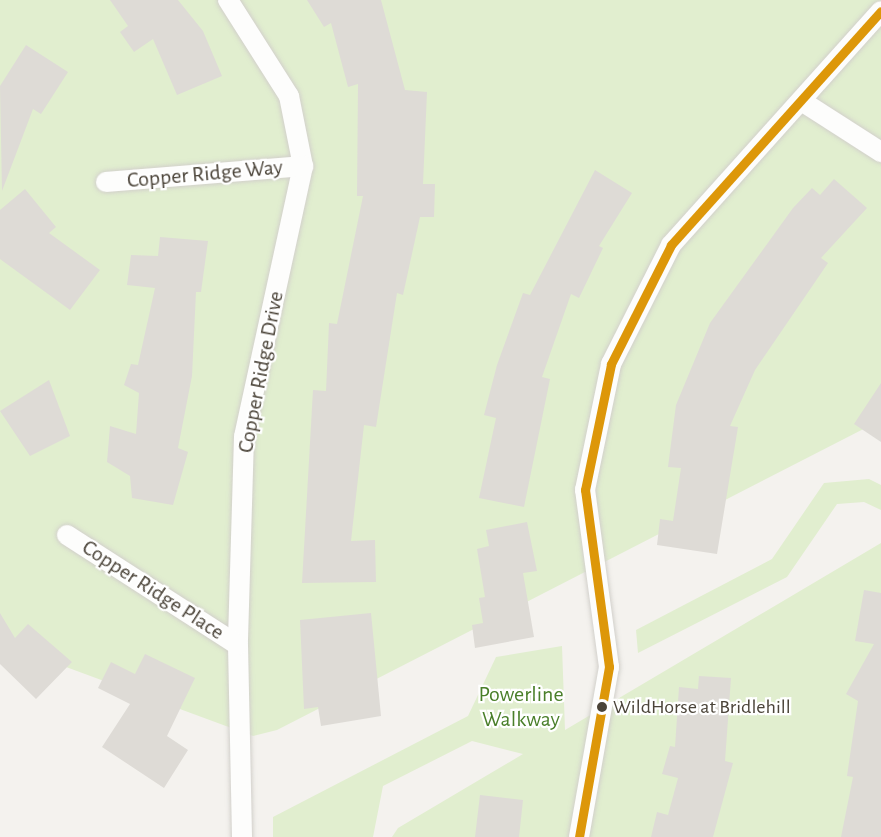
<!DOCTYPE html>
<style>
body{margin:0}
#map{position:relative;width:881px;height:837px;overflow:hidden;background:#f4f2ee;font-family:"Alegreya Sans",sans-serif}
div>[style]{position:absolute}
.green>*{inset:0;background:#e1eecf}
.building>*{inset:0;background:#dedbd6}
.roads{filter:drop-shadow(0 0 2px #d2d0cb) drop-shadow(0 0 2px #d2d0cb)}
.minor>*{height:20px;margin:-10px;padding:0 10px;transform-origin:10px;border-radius:10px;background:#fdfdfc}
.bus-1>*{height:9px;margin:-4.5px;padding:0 4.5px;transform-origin:4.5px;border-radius:4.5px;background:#dd9709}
.dots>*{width:16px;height:16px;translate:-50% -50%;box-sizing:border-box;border:3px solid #fff;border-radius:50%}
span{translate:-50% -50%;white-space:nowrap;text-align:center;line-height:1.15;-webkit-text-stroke:4.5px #fff;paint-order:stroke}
.bus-label{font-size:20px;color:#4b4439}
.left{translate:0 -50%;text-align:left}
.street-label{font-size:22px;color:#4b4439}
.park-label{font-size:22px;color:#4a7f2a}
</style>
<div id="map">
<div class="green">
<div style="clip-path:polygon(0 0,881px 0,881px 420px,277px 730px,253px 736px,20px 650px,0 636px)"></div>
<div style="clip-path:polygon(869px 479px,881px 485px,881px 510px,864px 502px,837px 504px,787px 577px,638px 653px,636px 630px,772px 559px,824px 483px)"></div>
<div style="clip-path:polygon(881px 543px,881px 837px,392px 837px,398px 828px,523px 754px,472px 741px,383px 786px,373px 837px,273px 837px,273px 817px,468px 716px,496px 657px,562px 646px,565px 730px)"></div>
</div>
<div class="building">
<div style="clip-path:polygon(110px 0,178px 0,203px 31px,222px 76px,177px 95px,153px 39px,134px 52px,120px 32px,128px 26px)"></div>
<div style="clip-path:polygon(307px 0,381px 0,405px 90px,427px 92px,423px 184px,435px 184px,434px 217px,420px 217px,403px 295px,397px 293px,376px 427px,364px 425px,351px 541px,375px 540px,376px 582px,302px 583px,313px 390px,326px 391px,329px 323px,337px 324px,363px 196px,357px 196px,358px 84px,348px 87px,331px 23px,324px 27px)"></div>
<div style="clip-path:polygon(26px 45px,68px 72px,41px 114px,33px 109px,2px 191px,0 86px)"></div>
<div style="clip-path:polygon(595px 170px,632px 193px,599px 246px,603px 248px,579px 298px,571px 294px,542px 377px,550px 379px,524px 507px,479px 498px,496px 418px,484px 415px,497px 365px,523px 293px,530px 295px)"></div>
<div style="clip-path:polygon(834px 179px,867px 208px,821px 258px,828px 263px,755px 370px,730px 426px,738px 427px,717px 554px,657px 545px,660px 519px,673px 521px,681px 468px,668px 467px,676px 405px,710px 323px,793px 208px,812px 188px,820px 195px)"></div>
<div style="clip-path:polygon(25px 189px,56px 227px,49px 233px,100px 270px,70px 310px,0 259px,0 210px)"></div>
<div style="clip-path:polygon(160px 237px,208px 241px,201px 292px,196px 292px,192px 376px,178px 448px,188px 452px,173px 505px,132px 498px,130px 476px,107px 462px,110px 426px,136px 434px,139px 393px,124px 385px,131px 364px,138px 365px,155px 288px,127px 285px,131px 255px,158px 256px)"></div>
<div style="clip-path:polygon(49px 380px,70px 436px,30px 456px,0 411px)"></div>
<div style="clip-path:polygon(881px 383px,881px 442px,854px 424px)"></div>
<div style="clip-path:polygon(527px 522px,537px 571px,523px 573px,534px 637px,475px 648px,472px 625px,483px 623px,479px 598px,485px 597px,477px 549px,489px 546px,486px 530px)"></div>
<div style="clip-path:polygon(864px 590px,881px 593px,881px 837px,841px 837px,853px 777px,847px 776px,858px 701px,846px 694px,874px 644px,855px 641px)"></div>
<div style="clip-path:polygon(0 613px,15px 638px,28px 624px,72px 662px,36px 699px,0 664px)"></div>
<div style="clip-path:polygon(371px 613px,381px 716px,321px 726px,318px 707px,304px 709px,300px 620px)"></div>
<div style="clip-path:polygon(145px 654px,195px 678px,167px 736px,188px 750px,164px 788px,102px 747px,130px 704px,98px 688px,111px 662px,135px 674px)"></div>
<div style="clip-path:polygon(699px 676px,731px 678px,725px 761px,733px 763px,713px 837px,651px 837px,657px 812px,668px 815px,678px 778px,662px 774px,670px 746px,675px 747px,679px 687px,698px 689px)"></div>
<div style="clip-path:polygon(480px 795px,523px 800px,519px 837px,475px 837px)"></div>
</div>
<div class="roads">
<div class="minor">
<div style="left:228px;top:0;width:114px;rotate:57.6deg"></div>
<div style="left:289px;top:96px;width:71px;rotate:78.7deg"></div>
<div style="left:303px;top:166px;width:277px;rotate:102.3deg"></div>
<div style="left:244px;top:437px;width:208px;rotate:91.7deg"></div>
<div style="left:238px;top:645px;width:192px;rotate:88.8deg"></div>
<div style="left:803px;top:102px;width:93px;rotate:32.7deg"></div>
<div style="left:106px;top:182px;width:198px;rotate:-4.6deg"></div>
<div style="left:67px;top:535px;width:203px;rotate:32.8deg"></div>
<div style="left:579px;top:837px;width:173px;rotate:-80deg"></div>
<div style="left:609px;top:667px;width:179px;rotate:-97.7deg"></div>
<div style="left:585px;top:490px;width:129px;rotate:-78.3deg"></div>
<div style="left:611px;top:364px;width:133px;rotate:-63.2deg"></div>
<div style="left:671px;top:245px;width:314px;rotate:-48.1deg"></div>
</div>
</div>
<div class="bus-1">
<div style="left:579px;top:837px;width:173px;rotate:-80deg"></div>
<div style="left:609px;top:667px;width:179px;rotate:-97.7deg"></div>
<div style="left:585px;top:490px;width:129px;rotate:-78.3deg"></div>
<div style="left:611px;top:364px;width:133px;rotate:-63.2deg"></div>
<div style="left:671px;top:245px;width:314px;rotate:-48.1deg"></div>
</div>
<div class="dots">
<div style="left:602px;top:707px;background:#4b4439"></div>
</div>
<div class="bus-label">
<span class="left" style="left:613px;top:707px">WildHorse at Bridlehill</span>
</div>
<div class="street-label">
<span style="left:205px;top:174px;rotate:-5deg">Copper Ridge Way</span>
<span style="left:261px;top:372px;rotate:-79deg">Copper Ridge Drive</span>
<span style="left:153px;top:590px;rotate:33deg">Copper Ridge Place</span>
</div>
<div class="park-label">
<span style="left:521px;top:707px">Powerline<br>Walkway</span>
</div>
</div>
